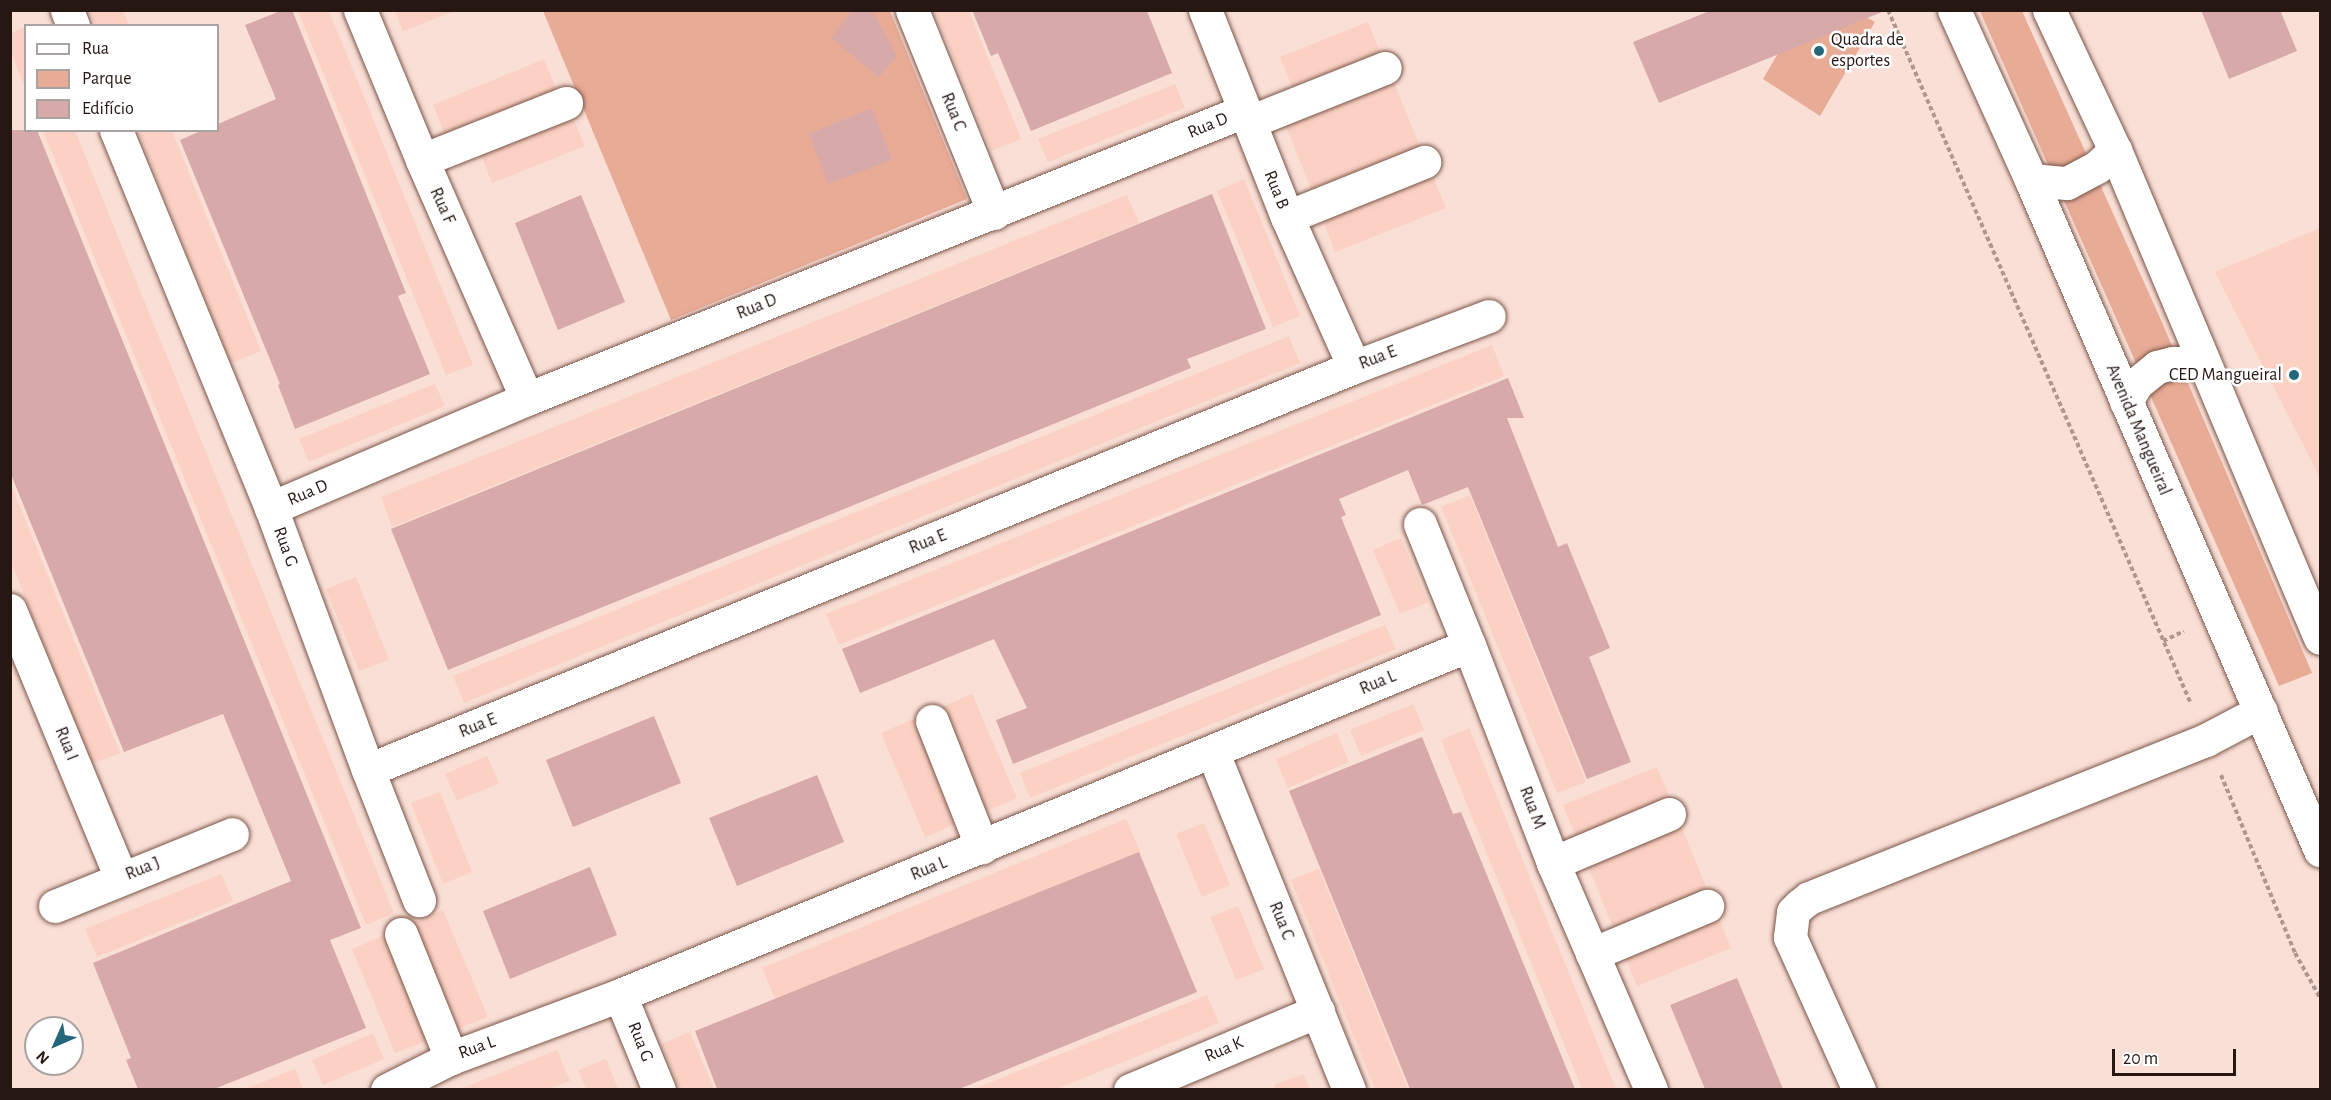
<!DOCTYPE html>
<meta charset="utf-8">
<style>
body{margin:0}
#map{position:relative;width:2331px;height:1100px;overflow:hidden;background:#fadfd6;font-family:"Alegreya Sans",sans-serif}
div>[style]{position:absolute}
.built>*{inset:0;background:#fad1c3}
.green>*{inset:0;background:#e8ab96}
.building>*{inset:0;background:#d7aaa9}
.path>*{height:4px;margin-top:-2px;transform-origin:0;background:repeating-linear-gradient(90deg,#ad978f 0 4.5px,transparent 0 7.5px)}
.roads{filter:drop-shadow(0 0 2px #7a5548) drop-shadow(0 0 2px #7a5548)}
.minor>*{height:33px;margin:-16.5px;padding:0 16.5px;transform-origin:16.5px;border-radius:16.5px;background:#fff}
.dots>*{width:16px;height:16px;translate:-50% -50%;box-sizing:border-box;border:3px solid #fff;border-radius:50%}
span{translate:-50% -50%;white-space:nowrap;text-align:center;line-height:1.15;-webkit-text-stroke:5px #fff;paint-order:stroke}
.poi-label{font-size:18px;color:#261712}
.left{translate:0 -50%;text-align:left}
.right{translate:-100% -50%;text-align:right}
.street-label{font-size:18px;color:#261712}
.frame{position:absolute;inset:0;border:12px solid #261712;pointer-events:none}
.legend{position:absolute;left:24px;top:24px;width:195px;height:108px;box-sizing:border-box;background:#fff;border:2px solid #a8a2a0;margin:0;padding:8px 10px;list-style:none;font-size:18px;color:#261712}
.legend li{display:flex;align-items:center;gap:12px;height:30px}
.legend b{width:30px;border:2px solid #a8a2a0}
.north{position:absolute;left:24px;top:1016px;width:60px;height:60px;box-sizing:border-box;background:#fff;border:2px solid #a8a2a0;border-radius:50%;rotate:225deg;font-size:16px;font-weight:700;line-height:24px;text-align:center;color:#261712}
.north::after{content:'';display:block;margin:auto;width:21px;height:27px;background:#25677a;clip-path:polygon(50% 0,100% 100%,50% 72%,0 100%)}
.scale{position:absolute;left:2112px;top:1049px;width:124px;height:27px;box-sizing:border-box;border:3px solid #261712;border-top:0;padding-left:8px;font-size:18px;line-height:21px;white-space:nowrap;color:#261712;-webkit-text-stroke:4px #fff;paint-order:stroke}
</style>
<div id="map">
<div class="built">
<div style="clip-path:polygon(89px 11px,123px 11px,129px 25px,95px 25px)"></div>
<div style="clip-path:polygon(298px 11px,329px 11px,473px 365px,446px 375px)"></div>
<div style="clip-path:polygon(395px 11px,455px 11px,403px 31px)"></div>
<div style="clip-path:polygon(934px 11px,969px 11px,1021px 139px,991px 151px)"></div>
<div style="clip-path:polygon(1368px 22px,1380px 52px,1292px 87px,1280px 57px)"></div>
<div style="clip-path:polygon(25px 27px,25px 87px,10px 50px,11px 33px)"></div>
<div style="clip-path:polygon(544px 59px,556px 89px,445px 134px,433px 105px)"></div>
<div style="clip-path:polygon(1394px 82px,1420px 147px,1311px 189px,1285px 124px)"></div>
<div style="clip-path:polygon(1175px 84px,1185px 108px,1048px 162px,1038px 139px)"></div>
<div style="clip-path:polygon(573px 118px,585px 146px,492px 183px,481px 155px)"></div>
<div style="clip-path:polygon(43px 131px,75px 131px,394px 913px,366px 925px)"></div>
<div style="clip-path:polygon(138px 131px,172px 131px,261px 351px,231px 363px)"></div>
<div style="clip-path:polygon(1433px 176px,1446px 208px,1335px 252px,1323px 220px)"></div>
<div style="clip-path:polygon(1244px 179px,1300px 316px,1273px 327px,1217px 191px)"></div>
<div style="clip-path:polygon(1127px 195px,1139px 223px,392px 527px,381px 497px)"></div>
<div style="clip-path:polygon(2320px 228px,2320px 478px,2215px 272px)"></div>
<div style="clip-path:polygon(1289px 336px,1300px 363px,464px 703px,453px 676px)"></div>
<div style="clip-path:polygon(1492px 345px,1504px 376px,839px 645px,826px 614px)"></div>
<div style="clip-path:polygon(435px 384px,445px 406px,309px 462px,299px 439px)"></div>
<div style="clip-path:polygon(10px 482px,120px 753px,92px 764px,11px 562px)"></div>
<div style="clip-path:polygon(1470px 495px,1586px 782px,1557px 793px,1441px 507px)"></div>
<div style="clip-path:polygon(1401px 538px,1428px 602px,1400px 614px,1373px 550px)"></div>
<div style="clip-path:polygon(356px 577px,389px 660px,359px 671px,326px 589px)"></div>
<div style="clip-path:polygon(1385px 625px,1396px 649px,1030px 798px,1020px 773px)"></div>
<div style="clip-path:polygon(972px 694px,1017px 798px,925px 837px,881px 733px)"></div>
<div style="clip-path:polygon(1413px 704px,1424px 730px,1361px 756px,1350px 730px)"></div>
<div style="clip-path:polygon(1469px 728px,1616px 1089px,1582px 1089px,1441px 740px)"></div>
<div style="clip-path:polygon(1337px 733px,1349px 762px,1288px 788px,1276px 759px)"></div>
<div style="clip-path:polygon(487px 756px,499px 783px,457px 801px,445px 774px)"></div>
<div style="clip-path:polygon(1657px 767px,1731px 948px,1637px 986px,1563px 805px)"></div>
<div style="clip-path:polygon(440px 792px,472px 872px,443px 884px,411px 803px)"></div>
<div style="clip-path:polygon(1126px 819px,1140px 852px,776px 1001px,762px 968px)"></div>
<div style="clip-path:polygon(1204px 823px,1230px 885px,1202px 897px,1176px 834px)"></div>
<div style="clip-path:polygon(1319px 869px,1408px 1089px,1375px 1089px,1291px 880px)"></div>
<div style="clip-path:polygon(221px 874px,233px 901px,97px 957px,85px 929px)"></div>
<div style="clip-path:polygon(1238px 906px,1264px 969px,1236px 980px,1210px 917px)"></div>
<div style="clip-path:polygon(443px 910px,488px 1017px,395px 1053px,352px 949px)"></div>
<div style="clip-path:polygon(1207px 995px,1219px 1023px,1057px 1089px,974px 1089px)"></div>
<div style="clip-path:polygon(690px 1032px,714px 1089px,680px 1089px,661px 1044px)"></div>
<div style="clip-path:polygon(373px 1033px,384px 1059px,323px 1085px,312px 1060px)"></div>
<div style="clip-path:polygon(557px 1050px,570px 1081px,548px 1089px,460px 1089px)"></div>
<div style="clip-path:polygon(606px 1059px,618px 1089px,586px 1089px,578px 1070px)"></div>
<div style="clip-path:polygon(295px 1069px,303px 1089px,245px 1089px)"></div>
<div style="clip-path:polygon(1303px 1074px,1310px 1089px,1275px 1089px,1274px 1085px)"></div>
</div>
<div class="green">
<div style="clip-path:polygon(543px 11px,890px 11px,967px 199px,671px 320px)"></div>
<div style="clip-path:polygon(1803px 11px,1855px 11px,1875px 22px,1820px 116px,1763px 79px)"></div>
<div style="clip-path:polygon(1980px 11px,2022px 11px,2161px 320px,2312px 673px,2279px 686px)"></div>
</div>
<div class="building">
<div style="clip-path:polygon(283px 10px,292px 10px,317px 72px,406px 293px,398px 296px,430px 374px,295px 429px,278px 385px,280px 384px,180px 140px,203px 130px,218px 130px,218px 124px,276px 99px,245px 25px)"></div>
<div style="clip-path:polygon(853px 10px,872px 10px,897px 56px,879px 77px,831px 38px)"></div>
<div style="clip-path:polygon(972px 10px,1147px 11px,1172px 73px,1031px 131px,998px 53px,991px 56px)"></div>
<div style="clip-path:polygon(1712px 10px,1882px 10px,1882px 12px,1659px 103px,1633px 42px)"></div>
<div style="clip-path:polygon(2201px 10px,2280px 10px,2297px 51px,2229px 79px)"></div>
<div style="clip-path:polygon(872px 108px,892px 160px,828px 184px,809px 134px)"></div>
<div style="clip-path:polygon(10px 130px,37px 130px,361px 928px,330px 940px,366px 1028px,214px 1089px,138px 1089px,126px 1060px,131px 1058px,93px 963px,291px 881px,223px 714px,124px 752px,10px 472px)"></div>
<div style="clip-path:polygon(1212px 194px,1266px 329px,1187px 359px,1191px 368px,448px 670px,391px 529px)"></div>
<div style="clip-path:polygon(581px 195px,625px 302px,558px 330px,515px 223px)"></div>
<div style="clip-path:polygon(1508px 378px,1524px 418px,1507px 418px,1558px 547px,1567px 543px,1610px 648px,1589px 657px,1631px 762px,1587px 779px,1468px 487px,1422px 505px,1408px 470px,1339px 499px,1346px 515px,1341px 517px,1381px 615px,1164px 704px,1013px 764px,996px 720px,1027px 708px,994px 639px,860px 693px,842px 649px)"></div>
<div style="clip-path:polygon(654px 716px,681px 783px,573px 827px,546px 760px)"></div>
<div style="clip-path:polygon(1422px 737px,1453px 814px,1461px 812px,1575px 1089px,1410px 1089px,1289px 791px)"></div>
<div style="clip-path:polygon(817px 775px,844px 842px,737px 886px,709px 818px)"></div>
<div style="clip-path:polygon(1139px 852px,1197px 992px,959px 1089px,717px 1089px,695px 1031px)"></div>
<div style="clip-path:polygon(590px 867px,617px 935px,510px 979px,483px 911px)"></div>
<div style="clip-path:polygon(1737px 978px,1783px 1089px,1705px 1089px,1670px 1005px)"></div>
</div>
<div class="path">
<div style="left:1888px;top:10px;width:757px;rotate:66.41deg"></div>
<div style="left:2163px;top:641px;width:23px;rotate:-25deg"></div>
<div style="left:2221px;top:775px;width:193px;rotate:67.4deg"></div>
<div style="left:2295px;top:953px;width:51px;rotate:60.9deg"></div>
</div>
<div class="roads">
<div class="minor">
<div style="left:67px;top:10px;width:17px;rotate:69deg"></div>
<div style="left:360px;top:10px;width:162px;rotate:67.5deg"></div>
<div style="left:422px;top:160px;width:261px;rotate:66.3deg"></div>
<div style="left:912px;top:10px;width:219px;rotate:68deg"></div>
<div style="left:1205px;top:10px;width:223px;rotate:68.4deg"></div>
<div style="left:1287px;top:217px;width:164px;rotate:65.9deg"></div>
<div style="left:1954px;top:10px;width:187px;rotate:65.6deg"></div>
<div style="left:2031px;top:180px;width:730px;rotate:66.67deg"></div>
<div style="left:2049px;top:10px;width:155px;rotate:64.8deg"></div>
<div style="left:2115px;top:150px;width:529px;rotate:67.21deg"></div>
<div style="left:1249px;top:122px;width:146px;rotate:-21.7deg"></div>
<div style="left:116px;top:130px;width:409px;rotate:67.7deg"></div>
<div style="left:271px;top:508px;width:279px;rotate:69.7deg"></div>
<div style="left:368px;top:770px;width:140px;rotate:68.6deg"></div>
<div style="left:422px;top:160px;width:155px;rotate:-21.6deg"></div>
<div style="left:2031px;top:180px;width:36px;rotate:5deg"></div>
<div style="left:2067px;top:183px;width:34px;rotate:-28deg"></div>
<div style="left:2097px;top:167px;width:25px;rotate:-43deg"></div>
<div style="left:1287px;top:217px;width:148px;rotate:-21.9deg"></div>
<div style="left:2126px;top:402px;width:21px;rotate:-61deg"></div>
<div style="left:2136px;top:384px;width:27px;rotate:-39deg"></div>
<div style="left:2157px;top:367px;width:16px;rotate:-14deg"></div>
<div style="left:2173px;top:363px;width:30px"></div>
<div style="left:271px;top:508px;width:278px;rotate:-23.1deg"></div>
<div style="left:527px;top:399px;width:773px;rotate:-21.88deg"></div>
<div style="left:1420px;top:524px;width:131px;rotate:68deg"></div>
<div style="left:1469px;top:645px;width:234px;rotate:68.9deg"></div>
<div style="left:1553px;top:863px;width:247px;rotate:66.6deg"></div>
<div style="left:10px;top:610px;width:290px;rotate:67.5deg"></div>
<div style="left:932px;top:721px;width:136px;rotate:68.4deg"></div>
<div style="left:1213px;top:753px;width:363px;rotate:68deg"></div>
<div style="left:368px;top:770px;width:1065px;rotate:-22.23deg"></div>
<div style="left:1354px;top:367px;width:144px;rotate:-20.7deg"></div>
<div style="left:1553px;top:863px;width:126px;rotate:-22.9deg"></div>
<div style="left:55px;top:906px;width:191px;rotate:-22.1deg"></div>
<div style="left:401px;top:934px;width:134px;rotate:68deg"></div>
<div style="left:1592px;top:954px;width:125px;rotate:-22.7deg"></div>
<div style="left:620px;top:995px;width:103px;rotate:67.7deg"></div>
<div style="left:387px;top:1090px;width:72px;rotate:-26.6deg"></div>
<div style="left:451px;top:1058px;width:180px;rotate:-20.4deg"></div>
<div style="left:620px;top:995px;width:918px;rotate:-22.4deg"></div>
<div style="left:1130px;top:1090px;width:204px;rotate:-22.8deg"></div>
<div style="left:1859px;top:1090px;width:168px;rotate:-114.3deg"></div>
<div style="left:1790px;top:937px;width:25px;rotate:-83deg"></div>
<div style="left:1793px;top:912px;width:10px;rotate:-45deg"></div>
<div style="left:1800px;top:905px;width:11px;rotate:-38deg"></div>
<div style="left:1809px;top:898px;width:427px;rotate:-21.7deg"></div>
<div style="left:2206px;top:740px;width:62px;rotate:-27.8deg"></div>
</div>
</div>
<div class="dots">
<div style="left:1819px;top:51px;background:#25677a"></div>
<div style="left:2294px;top:375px;background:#25677a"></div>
</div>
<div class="poi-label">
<span class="left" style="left:1831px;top:51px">Quadra de<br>esportes</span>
<span class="right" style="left:2282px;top:375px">CED Mangueiral</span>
</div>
<div class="street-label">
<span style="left:953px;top:112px;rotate:68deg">Rua C</span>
<span style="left:1208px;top:126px;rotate:-22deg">Rua D</span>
<span style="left:1276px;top:190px;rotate:68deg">Rua B</span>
<span style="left:442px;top:206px;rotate:66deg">Rua F</span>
<span style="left:757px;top:307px;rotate:-22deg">Rua D</span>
<span style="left:1378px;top:358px;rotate:-21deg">Rua E</span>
<span style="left:2138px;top:430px;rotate:67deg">Avenida Mangueiral</span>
<span style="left:308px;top:493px;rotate:-23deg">Rua D</span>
<span style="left:928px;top:542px;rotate:-22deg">Rua E</span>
<span style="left:285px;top:547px;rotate:70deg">Rua G</span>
<span style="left:1378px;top:683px;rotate:-23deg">Rua L</span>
<span style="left:478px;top:726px;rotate:-22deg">Rua E</span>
<span style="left:66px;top:744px;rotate:68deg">Rua I</span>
<span style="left:1532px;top:808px;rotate:69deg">Rua M</span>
<span style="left:143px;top:869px;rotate:-22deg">Rua J</span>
<span style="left:929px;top:869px;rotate:-22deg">Rua L</span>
<span style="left:1281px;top:921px;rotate:68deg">Rua C</span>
<span style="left:640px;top:1042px;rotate:68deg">Rua G</span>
<span style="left:477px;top:1048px;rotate:-20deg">Rua L</span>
<span style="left:1224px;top:1050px;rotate:-23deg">Rua K</span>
</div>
<div class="frame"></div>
<ul class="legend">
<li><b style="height:8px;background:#fff"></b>Rua</li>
<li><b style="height:16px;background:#e8ab96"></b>Parque</li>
<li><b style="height:16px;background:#d7aaa9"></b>Edifício</li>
</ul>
<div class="north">N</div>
<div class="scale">20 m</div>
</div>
